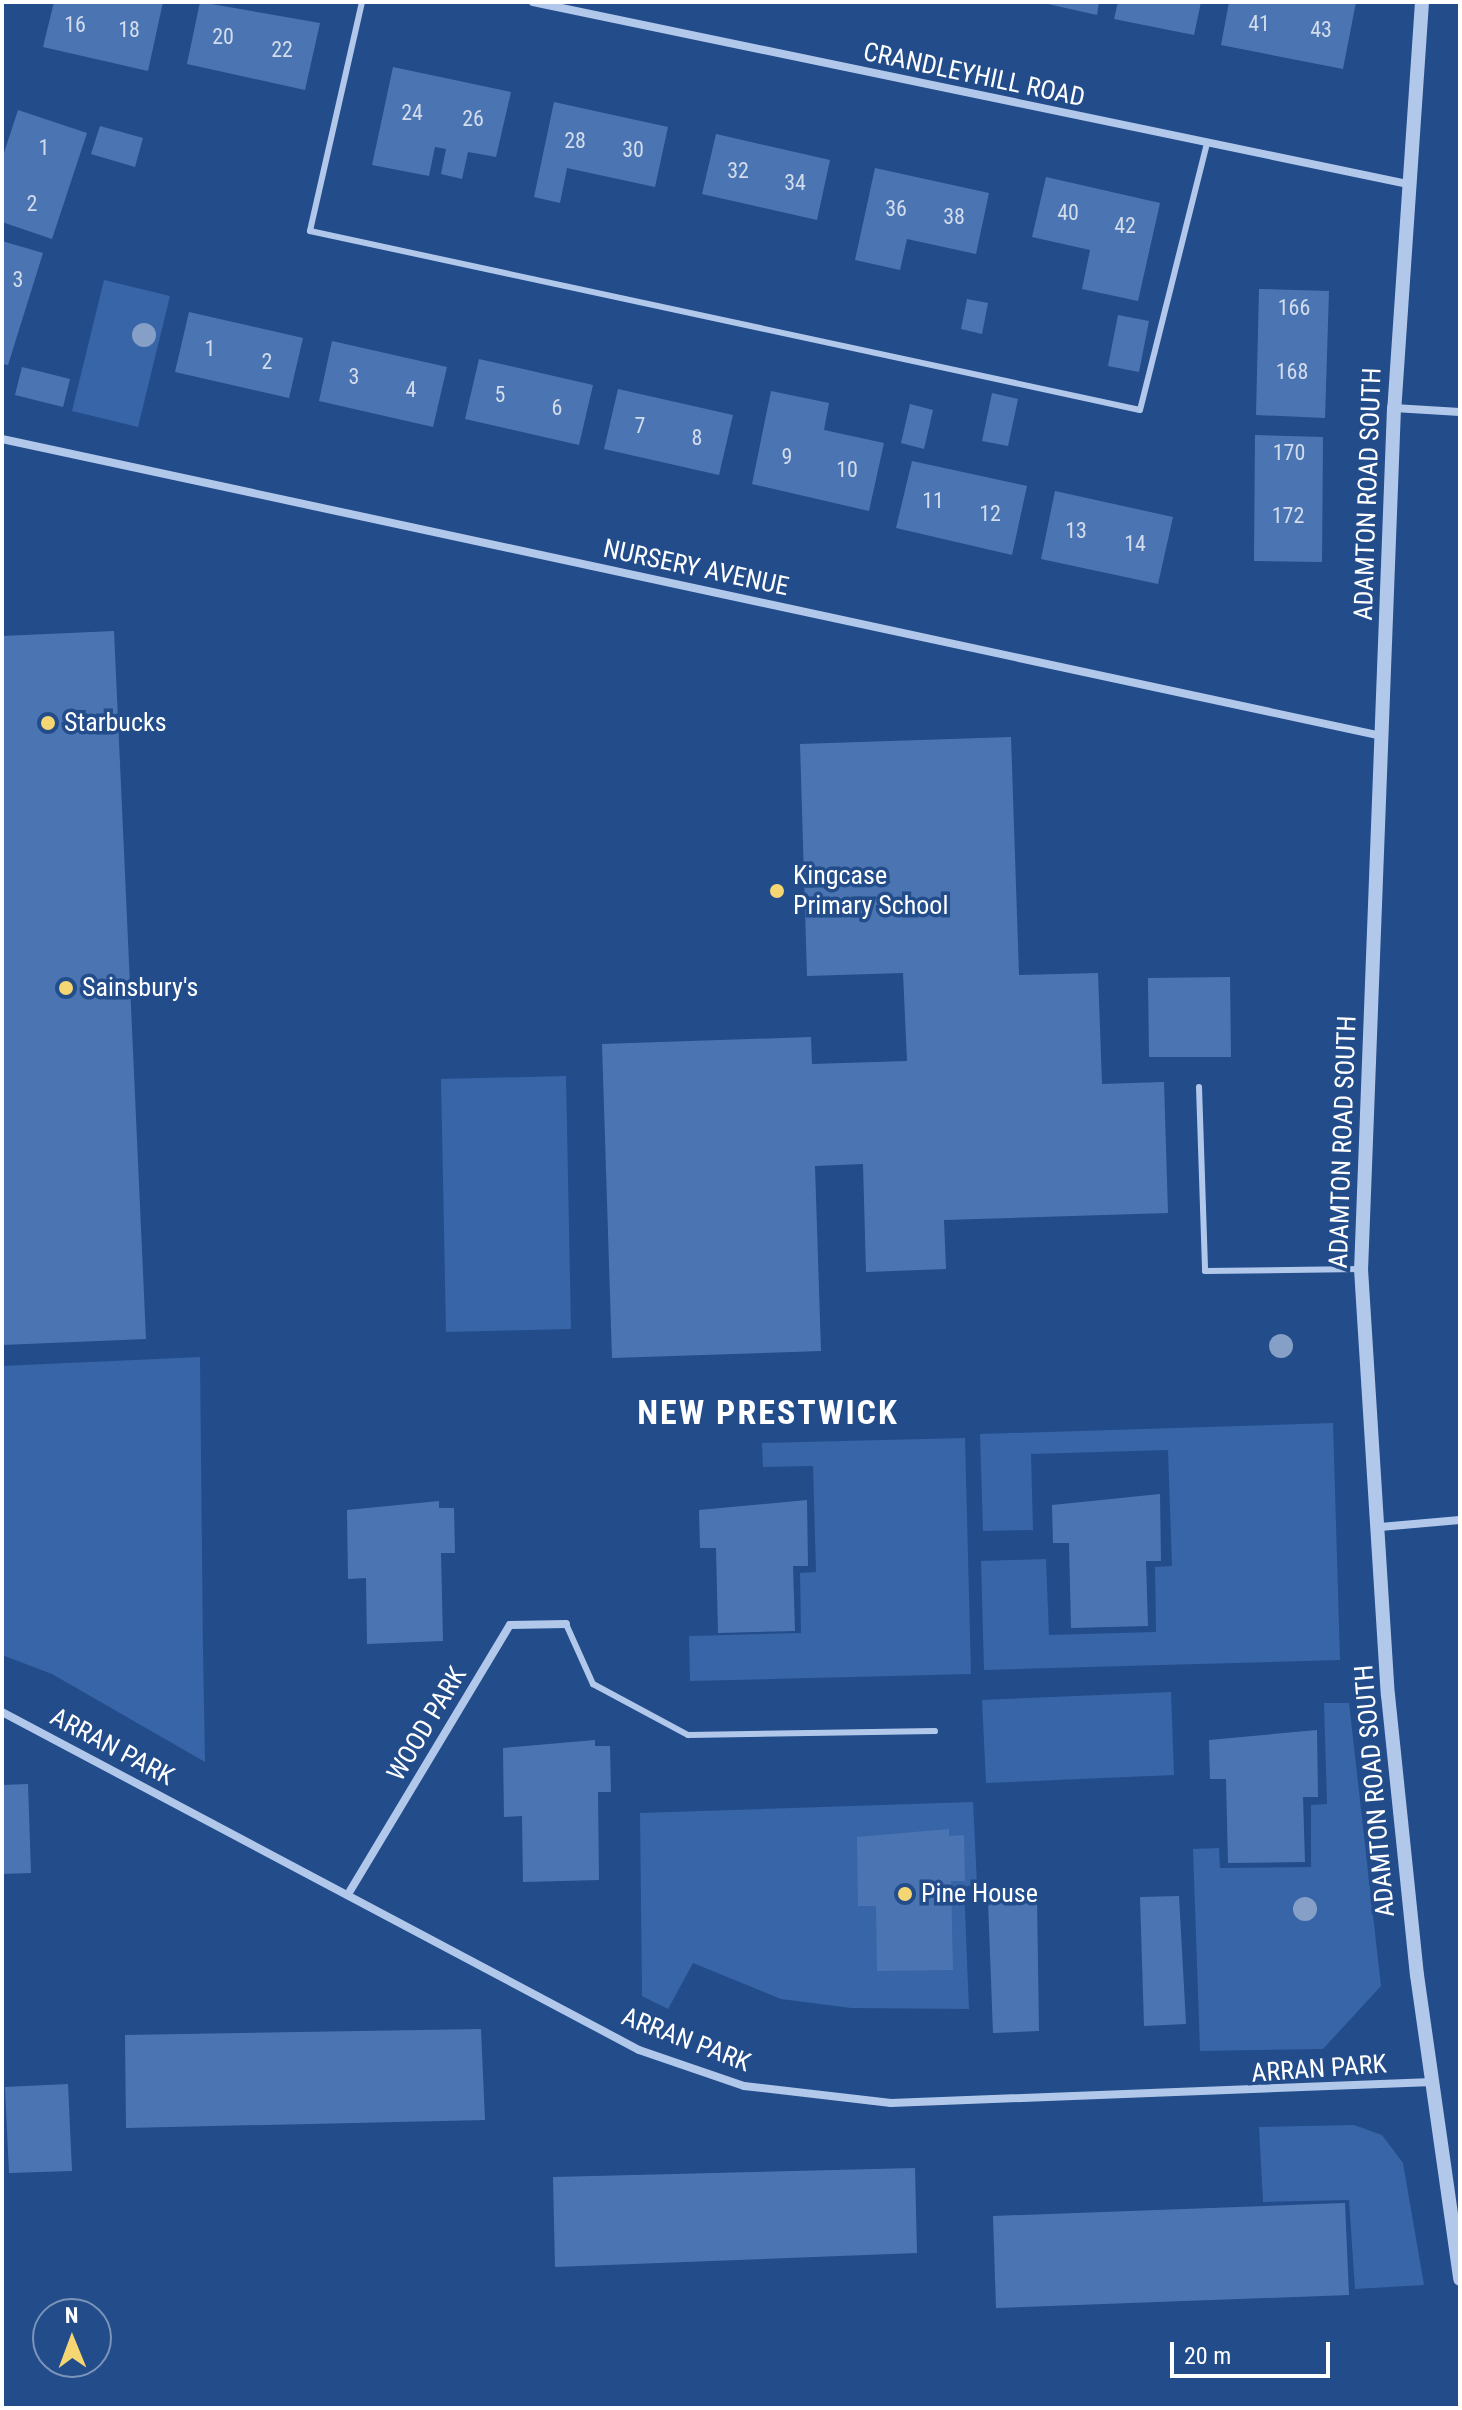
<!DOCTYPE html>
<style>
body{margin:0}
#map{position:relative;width:1462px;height:2410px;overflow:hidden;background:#234c8b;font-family:"Roboto Condensed",sans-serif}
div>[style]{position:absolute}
.green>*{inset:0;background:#3765a8}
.building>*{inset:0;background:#4b75b2}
.service>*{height:6px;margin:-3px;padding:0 3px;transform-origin:3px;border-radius:3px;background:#b1c8eb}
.minor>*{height:8px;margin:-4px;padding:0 4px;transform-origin:4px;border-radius:4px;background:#b1c8eb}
.tertiary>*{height:14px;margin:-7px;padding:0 7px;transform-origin:7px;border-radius:7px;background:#b1c8eb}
.trees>*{width:24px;height:24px;margin:-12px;border-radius:50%;background:#859fc7}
.dots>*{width:22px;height:22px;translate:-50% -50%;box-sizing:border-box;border:4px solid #234c8b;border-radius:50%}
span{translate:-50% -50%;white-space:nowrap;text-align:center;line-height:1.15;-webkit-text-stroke:7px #234c8b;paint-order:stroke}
.number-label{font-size:22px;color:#d2dcec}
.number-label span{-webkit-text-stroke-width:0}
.street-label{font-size:26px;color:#fff}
.poi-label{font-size:26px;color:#fff}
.left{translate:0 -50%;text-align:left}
.district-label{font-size:34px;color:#fff;font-weight:700;letter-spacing:2px}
.frame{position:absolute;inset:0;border:4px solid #fff;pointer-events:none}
.north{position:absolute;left:32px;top:2298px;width:80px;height:80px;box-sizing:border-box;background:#234c8b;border:2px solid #7b94b9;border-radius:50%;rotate:359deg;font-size:22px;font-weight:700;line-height:32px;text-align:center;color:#fff}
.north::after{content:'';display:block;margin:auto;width:28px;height:36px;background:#f6d673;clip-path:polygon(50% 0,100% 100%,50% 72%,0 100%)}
.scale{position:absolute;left:1170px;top:2342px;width:160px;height:36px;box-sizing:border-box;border:4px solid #fff;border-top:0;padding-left:10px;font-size:24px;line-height:28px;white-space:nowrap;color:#fff;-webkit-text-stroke:6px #234c8b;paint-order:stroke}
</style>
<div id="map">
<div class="green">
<div style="clip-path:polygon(104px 280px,170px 296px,138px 427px,72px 411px)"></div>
<div style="clip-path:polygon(566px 1076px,571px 1329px,446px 1332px,441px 1079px)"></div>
<div style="clip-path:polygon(200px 1357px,203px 1650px,205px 1762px,52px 1674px,2px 1655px,2px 1366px)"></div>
<div style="clip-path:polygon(1333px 1423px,1340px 1660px,984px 1670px,981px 1561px,1046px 1559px,1049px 1635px,1156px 1632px,1155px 1567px,1172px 1566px,1168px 1450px,1031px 1454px,1033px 1530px,983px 1531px,980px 1434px)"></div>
<div style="clip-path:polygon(965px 1438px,971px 1674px,690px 1681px,689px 1636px,801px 1633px,800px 1573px,816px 1572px,813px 1466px,763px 1467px,762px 1443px)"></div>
<div style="clip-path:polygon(1171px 1692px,1174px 1775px,986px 1783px,982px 1700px)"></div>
<div style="clip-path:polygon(1324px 1703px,1349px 1703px,1381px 1986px,1323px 2049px,1200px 2051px,1193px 1849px,1219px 1848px,1220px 1868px,1311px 1867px,1311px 1805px,1327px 1804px)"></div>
<div style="clip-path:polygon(973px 1802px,977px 1884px,964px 1887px,969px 2009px,851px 2008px,781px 1999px,693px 1963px,668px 2009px,642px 1996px,640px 1813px)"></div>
<div style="clip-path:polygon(1354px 2125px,1382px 2135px,1403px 2163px,1424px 2285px,1355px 2289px,1349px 2200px,1263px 2202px,1259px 2127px)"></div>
</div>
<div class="building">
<div style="clip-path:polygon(54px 2px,163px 2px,148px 71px,43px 47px)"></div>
<div style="clip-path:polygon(200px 2px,320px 23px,305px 90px,187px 64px)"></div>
<div style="clip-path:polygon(1039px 2px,1099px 2px,1097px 15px)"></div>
<div style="clip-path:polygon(1118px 2px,1201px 2px,1194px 35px,1114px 19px)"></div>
<div style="clip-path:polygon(1229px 2px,1356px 2px,1343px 69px,1221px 45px)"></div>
<div style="clip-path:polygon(393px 67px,511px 92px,496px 157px,468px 152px,462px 179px,441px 174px,446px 149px,435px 147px,429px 176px,372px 165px)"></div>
<div style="clip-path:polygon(554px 102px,668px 127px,655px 187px,567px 168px,560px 203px,534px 197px)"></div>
<div style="clip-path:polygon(18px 110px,87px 133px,52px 239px,2px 222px,2px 159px)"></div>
<div style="clip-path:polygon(100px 126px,143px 138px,135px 167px,91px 154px)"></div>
<div style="clip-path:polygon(716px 134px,830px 160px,817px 220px,702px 194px)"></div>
<div style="clip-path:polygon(875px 168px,989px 193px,976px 254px,907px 239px,900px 270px,855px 260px)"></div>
<div style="clip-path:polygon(1046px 177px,1160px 203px,1138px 301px,1082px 289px,1090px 250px,1032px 237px)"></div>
<div style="clip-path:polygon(2px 241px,43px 253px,8px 365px,2px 364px)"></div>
<div style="clip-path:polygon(1259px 289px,1329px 291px,1325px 418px,1256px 415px)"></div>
<div style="clip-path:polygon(967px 299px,988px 303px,982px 334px,961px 329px)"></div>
<div style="clip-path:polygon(189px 312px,303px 338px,289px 398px,175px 372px)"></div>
<div style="clip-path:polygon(1118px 315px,1149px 321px,1139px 372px,1108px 366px)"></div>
<div style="clip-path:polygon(332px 341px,447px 367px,433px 427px,319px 401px)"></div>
<div style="clip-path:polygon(479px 359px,593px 385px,579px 445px,465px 419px)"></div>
<div style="clip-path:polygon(22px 367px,70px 379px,63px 407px,15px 395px)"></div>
<div style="clip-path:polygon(618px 389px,733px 415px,719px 475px,604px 449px)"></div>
<div style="clip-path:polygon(771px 391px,829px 403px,824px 430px,884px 443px,869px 511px,752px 484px)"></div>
<div style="clip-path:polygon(992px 393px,1018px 399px,1008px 446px,982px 441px)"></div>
<div style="clip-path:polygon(910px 404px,933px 410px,924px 449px,901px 443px)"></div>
<div style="clip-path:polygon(1255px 435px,1323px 437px,1322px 562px,1254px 561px)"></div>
<div style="clip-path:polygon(912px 461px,1027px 486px,1012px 555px,896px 528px)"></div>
<div style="clip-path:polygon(1055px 491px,1173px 517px,1158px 584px,1041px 559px)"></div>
<div style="clip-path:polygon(114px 631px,146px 1339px,2px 1345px,2px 636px)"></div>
<div style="clip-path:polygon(1011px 737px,1019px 975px,1098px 973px,1102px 1084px,1164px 1082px,1168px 1213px,944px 1220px,946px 1269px,866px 1272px,863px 1164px,815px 1166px,821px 1351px,612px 1358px,602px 1044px,811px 1037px,812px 1064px,907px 1061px,903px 973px,807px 976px,800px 744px)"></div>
<div style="clip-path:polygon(1230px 977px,1231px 1057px,1149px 1057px,1148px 978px)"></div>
<div style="clip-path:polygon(1160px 1494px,1161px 1561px,1146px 1561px,1148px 1626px,1071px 1628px,1069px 1543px,1053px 1543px,1052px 1505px)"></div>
<div style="clip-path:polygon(807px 1500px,808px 1566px,793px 1566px,795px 1631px,718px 1633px,716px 1548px,700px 1548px,699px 1510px)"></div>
<div style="clip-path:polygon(439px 1501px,439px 1508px,454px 1508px,455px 1553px,441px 1553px,443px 1641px,367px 1644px,366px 1578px,348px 1579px,347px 1510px)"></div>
<div style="clip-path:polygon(1317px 1730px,1318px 1797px,1303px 1797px,1305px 1862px,1228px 1863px,1226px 1779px,1210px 1779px,1209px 1740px)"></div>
<div style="clip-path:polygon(595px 1740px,595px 1746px,610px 1746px,611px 1792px,598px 1792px,599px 1880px,523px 1882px,522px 1816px,504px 1817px,503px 1748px)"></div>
<div style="clip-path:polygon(28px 1784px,31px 1873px,2px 1874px,2px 1785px)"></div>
<div style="clip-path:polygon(949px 1829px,949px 1836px,964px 1835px,965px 1881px,951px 1881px,953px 1970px,877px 1971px,876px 1906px,858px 1906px,857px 1837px)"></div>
<div style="clip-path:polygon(1179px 1896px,1186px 2024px,1144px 2026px,1140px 1897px)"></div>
<div style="clip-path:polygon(1037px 1898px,1039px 2031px,993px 2033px,988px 1900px)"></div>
<div style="clip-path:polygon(481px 2029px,485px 2120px,126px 2128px,125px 2035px)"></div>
<div style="clip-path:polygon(68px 2084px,72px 2171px,9px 2173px,5px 2087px)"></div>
<div style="clip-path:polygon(915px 2168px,917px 2253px,555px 2267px,553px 2177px)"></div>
<div style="clip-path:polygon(1345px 2203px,1349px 2295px,996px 2308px,993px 2216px)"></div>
</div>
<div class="service">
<div style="left:362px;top:2px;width:235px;rotate:102.8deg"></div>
<div style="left:310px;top:231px;width:849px;rotate:12.17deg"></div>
<div style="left:1140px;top:410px;width:274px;rotate:-75.9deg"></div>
<div style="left:1199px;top:1087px;width:184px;rotate:88.1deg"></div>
<div style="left:1205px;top:1271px;width:156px;rotate:-0.7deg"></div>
<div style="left:566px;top:1624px;width:66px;rotate:65.8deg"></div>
<div style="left:593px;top:1684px;width:108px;rotate:28.2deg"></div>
<div style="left:688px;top:1735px;width:247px;rotate:-0.9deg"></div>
</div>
<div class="minor">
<div style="left:533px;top:2px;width:894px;rotate:11.75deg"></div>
<div style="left:1394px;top:408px;width:66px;rotate:3.5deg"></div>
<div style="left:2px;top:439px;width:1412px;rotate:12.15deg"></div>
<div style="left:1380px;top:1527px;width:80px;rotate:-5deg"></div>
<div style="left:2px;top:1712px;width:721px;rotate:27.95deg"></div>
<div style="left:639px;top:2050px;width:111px;rotate:18.9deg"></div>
<div style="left:744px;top:2086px;width:148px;rotate:6.6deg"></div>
<div style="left:891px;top:2103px;width:542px;rotate:-2.22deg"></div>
<div style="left:350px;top:1891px;width:310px;rotate:-59deg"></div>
<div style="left:510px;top:1625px;width:56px;rotate:-1deg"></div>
</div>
<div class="tertiary">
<div style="left:1422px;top:2px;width:407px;rotate:93.9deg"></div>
<div style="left:1394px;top:408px;width:862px;rotate:92.19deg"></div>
<div style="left:1361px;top:1269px;width:427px;rotate:86.4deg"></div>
<div style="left:1388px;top:1695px;width:281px;rotate:84.1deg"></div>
<div style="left:1417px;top:1975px;width:307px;rotate:81.9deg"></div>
</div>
<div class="trees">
<div style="left:144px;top:335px"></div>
<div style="left:1281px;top:1346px"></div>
<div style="left:1305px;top:1909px"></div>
</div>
<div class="dots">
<div style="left:48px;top:723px;background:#f6d673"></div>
<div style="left:777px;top:891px;background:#f6d673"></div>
<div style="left:66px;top:988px;background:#f6d673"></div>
<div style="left:905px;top:1894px;background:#f6d673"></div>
</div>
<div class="number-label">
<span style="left:1259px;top:24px">41</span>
<span style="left:75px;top:25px">16</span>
<span style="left:129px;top:30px">18</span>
<span style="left:1321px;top:30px">43</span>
<span style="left:223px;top:37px">20</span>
<span style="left:282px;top:50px">22</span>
<span style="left:412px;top:113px">24</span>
<span style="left:473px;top:119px">26</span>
<span style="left:575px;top:141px">28</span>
<span style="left:44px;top:148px">1</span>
<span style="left:633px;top:150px">30</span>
<span style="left:738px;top:171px">32</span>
<span style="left:795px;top:183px">34</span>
<span style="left:32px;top:204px">2</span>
<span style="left:896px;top:209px">36</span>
<span style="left:1068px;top:213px">40</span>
<span style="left:954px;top:217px">38</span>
<span style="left:1125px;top:226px">42</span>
<span style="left:18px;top:280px">3</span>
<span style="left:1294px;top:308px">166</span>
<span style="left:210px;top:349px">1</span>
<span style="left:267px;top:362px">2</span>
<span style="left:1292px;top:372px">168</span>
<span style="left:354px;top:377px">3</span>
<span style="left:411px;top:390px">4</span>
<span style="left:500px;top:395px">5</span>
<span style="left:557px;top:408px">6</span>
<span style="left:640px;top:426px">7</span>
<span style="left:697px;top:438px">8</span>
<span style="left:1289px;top:453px">170</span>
<span style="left:787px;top:457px">9</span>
<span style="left:847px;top:470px">10</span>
<span style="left:933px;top:501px">11</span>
<span style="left:990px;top:514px">12</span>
<span style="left:1288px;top:516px">172</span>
<span style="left:1076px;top:531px">13</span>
<span style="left:1135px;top:544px">14</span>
</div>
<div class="street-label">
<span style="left:974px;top:75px;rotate:12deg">CRANDLEYHILL ROAD</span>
<span style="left:1368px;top:494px;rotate:-88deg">ADAMTON ROAD SOUTH</span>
<span style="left:696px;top:568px;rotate:12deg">NURSERY AVENUE</span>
<span style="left:1343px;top:1142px;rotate:-88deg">ADAMTON ROAD SOUTH</span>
<span style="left:427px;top:1724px;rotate:-59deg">WOOD PARK</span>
<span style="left:112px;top:1747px;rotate:28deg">ARRAN PARK</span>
<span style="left:1375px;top:1791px;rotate:-95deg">ADAMTON ROAD SOUTH</span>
<span style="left:686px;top:2040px;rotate:21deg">ARRAN PARK</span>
<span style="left:1319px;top:2069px;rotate:-4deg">ARRAN PARK</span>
</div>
<div class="poi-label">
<span class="left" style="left:64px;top:723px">Starbucks</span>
<span class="left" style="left:793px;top:891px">Kingcase<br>Primary School</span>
<span class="left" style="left:82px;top:988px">Sainsbury's</span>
<span class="left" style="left:921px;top:1894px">Pine House</span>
</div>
<div class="district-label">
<span style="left:768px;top:1413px">NEW PRESTWICK</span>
</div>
<div class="frame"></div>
<div class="north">N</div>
<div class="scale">20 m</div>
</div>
